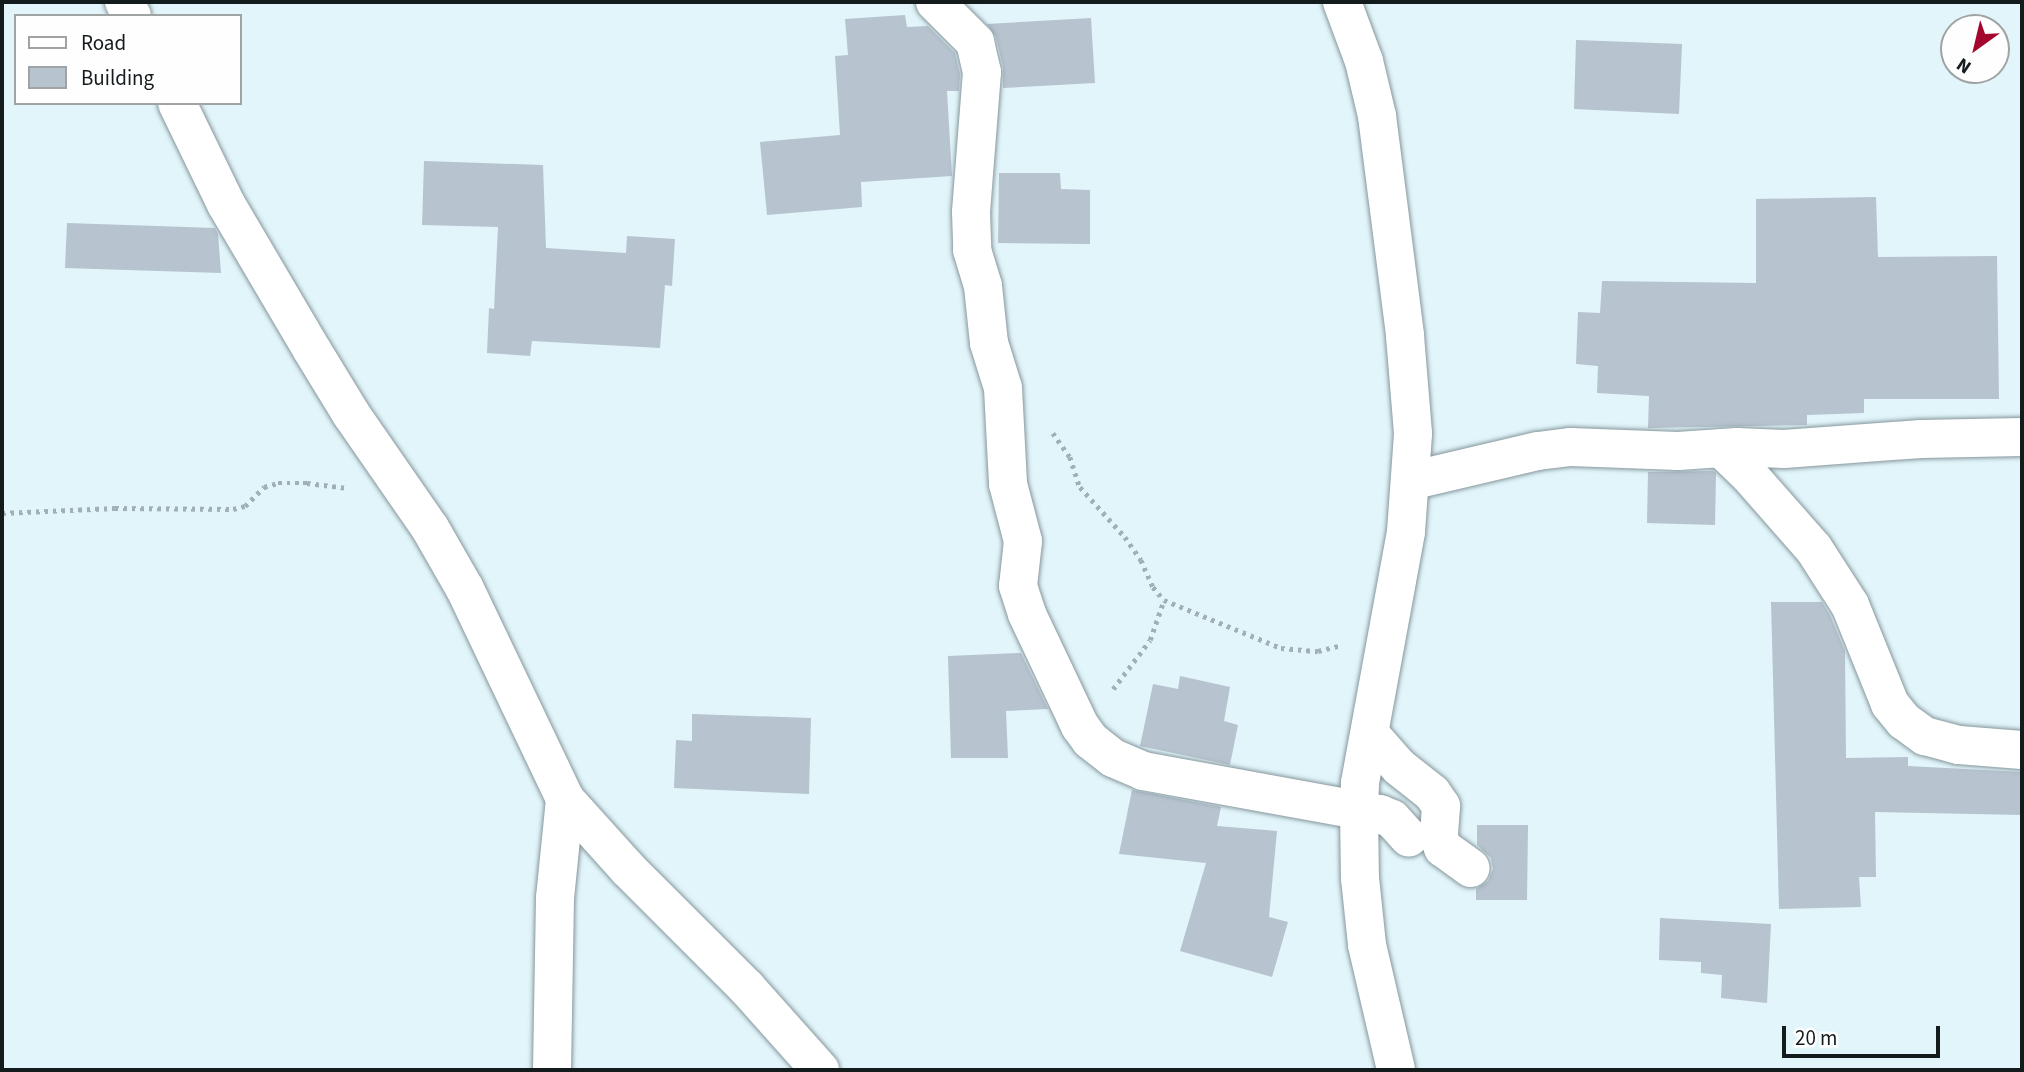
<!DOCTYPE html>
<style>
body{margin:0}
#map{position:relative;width:2024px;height:1072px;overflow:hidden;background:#e1f5fa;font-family:"Source Sans 3",sans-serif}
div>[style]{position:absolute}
.building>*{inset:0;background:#b7c3cf}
.path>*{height:4.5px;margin-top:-2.25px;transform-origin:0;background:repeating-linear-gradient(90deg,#a0b0b4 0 3.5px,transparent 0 8.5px)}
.roads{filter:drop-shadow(0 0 2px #86979c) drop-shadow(0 0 2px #86979c)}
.minor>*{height:38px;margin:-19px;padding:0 19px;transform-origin:19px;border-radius:19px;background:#fff}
span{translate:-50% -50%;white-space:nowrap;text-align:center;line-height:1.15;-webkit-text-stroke:7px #fefefe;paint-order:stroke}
.frame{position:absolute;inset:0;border:4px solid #141b1d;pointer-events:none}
.legend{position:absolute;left:14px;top:14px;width:228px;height:91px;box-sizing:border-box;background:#fefefe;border:2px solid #a0a3a4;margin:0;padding:9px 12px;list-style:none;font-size:21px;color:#141b1d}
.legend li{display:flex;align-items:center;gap:14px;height:35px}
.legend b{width:35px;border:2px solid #a0a3a4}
.north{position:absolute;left:1940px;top:14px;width:70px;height:70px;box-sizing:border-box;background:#fefefe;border:2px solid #a0a3a4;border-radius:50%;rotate:214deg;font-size:19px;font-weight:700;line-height:28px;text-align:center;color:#141b1d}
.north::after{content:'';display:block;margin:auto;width:24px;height:32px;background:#a4062e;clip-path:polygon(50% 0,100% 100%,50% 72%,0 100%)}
.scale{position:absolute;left:1782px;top:1026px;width:158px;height:32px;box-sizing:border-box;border:4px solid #141b1d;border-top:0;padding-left:9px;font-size:21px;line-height:24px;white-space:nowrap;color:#141b1d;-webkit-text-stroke:5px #fefefe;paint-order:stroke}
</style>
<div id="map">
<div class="building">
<div style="clip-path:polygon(905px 15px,907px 27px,928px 26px,955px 53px,960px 74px,959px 91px,947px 91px,952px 176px,861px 182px,862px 207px,767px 215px,760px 142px,840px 135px,835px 56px,848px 55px,845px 19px)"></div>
<div style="clip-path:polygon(1091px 18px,1095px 83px,1003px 88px,1003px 67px,996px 37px,987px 24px)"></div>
<div style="clip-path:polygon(1576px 40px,1682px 44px,1679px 114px,1574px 109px)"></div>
<div style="clip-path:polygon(424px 161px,543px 165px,546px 248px,626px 253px,627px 236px,675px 239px,672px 286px,665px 285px,660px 348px,532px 341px,530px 356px,487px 353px,489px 308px,494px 309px,498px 227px,422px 225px)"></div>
<div style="clip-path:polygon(999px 173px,1060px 173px,1061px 189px,1090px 190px,1090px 244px,998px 243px)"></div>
<div style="clip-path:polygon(1876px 197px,1878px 257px,1997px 256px,1999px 399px,1864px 399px,1864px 413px,1807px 415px,1807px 425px,1648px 428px,1649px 396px,1597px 393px,1598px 366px,1576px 364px,1578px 312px,1600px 313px,1602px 281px,1756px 283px,1756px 199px)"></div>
<div style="clip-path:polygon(67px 223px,215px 228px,218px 234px,221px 273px,65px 268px)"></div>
<div style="clip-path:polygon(1713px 471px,1716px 473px,1715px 525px,1647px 523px,1648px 472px)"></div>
<div style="clip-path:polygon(1771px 602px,1822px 602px,1830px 615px,1845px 651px,1846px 758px,1908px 757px,1908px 766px,2022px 772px,2022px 815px,1875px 812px,1876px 877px,1859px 877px,1861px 907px,1779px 909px)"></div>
<div style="clip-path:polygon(1021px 653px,1048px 709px,1006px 711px,1008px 758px,951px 758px,948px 656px)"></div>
<div style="clip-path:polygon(1180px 676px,1230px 687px,1224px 721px,1238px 725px,1230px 765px,1140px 746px,1153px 684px,1178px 689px)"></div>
<div style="clip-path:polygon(692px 714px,811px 718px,809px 794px,674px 788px,676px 740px,692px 741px)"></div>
<div style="clip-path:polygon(1132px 790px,1221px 807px,1217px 826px,1277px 831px,1269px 917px,1288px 922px,1272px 977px,1180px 951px,1206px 863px,1119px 854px)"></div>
<div style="clip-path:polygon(1477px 825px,1528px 825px,1527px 900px,1476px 900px,1476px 889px,1488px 881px,1493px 869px,1491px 858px,1477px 845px)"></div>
<div style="clip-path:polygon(1660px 918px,1771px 924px,1767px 1003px,1721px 998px,1722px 975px,1701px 973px,1701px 962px,1659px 960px)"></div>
</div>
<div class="path">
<div style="left:1053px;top:433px;width:29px;rotate:55deg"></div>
<div style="left:1070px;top:457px;width:32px;rotate:72deg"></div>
<div style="left:1080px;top:487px;width:67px;rotate:48deg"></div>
<div style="left:1125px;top:537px;width:28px;rotate:55deg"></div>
<div style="left:1141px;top:560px;width:30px;rotate:66deg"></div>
<div style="left:1153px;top:587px;width:17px;rotate:50deg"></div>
<div style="left:1164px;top:600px;width:126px;rotate:22.3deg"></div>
<div style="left:1281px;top:648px;width:37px;rotate:5deg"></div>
<div style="left:1318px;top:651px;width:21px;rotate:-14deg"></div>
<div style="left:2px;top:513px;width:113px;rotate:-2.5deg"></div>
<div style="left:115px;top:508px;width:118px;rotate:0.5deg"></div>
<div style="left:233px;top:509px;width:12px;rotate:-14deg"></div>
<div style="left:245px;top:506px;width:27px;rotate:-45deg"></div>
<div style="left:264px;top:487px;width:15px;rotate:-16deg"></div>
<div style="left:278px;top:483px;width:29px"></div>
<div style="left:307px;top:483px;width:38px;rotate:7deg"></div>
<div style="left:1113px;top:689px;width:61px;rotate:-52.9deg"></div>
<div style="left:1150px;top:640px;width:42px;rotate:-70.7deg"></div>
</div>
<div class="roads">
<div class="minor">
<div style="left:124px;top:2px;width:16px;rotate:60deg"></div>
<div style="left:935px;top:2px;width:57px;rotate:45deg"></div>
<div style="left:975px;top:42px;width:31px;rotate:77deg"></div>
<div style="left:982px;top:72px;width:140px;rotate:94.5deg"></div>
<div style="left:971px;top:212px;width:38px;rotate:88deg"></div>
<div style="left:972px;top:250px;width:38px;rotate:73deg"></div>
<div style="left:983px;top:286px;width:57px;rotate:84deg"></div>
<div style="left:989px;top:343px;width:47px;rotate:72.7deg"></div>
<div style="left:1003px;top:388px;width:96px;rotate:87deg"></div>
<div style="left:1008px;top:484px;width:59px;rotate:75.3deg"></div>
<div style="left:1023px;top:541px;width:45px;rotate:96.3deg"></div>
<div style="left:1018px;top:586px;width:29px;rotate:72deg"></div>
<div style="left:1027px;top:614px;width:124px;rotate:64.7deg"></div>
<div style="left:1080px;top:726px;width:17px;rotate:54deg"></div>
<div style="left:1090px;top:740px;width:29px;rotate:38deg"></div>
<div style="left:1113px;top:758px;width:33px;rotate:23deg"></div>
<div style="left:1143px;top:771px;width:241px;rotate:10.3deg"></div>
<div style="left:1380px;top:814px;width:13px;rotate:23deg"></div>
<div style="left:1392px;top:819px;width:25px;rotate:48deg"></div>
<div style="left:1342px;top:2px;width:63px;rotate:69.6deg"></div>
<div style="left:1364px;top:61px;width:57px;rotate:76.7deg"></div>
<div style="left:1377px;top:116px;width:222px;rotate:82.7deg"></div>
<div style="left:1405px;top:336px;width:98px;rotate:85.3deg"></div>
<div style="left:1413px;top:434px;width:98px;rotate:94.1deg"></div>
<div style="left:1406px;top:532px;width:255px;rotate:100.4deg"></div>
<div style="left:1360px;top:783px;width:27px;rotate:92deg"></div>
<div style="left:1359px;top:810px;width:68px;rotate:89.2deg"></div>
<div style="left:1360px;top:878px;width:67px;rotate:84deg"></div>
<div style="left:1367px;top:945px;width:128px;rotate:76.9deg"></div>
<div style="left:177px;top:103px;width:112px;rotate:64.1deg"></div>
<div style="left:226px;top:204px;width:169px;rotate:59.5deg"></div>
<div style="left:312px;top:350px;width:75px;rotate:58.6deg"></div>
<div style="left:351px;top:414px;width:139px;rotate:55.3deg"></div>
<div style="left:430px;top:528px;width:70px;rotate:60.2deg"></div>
<div style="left:465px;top:589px;width:233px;rotate:64.5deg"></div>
<div style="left:565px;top:799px;width:94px;rotate:48deg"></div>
<div style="left:628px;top:869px;width:168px;rotate:45deg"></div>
<div style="left:747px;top:988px;width:110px;rotate:48.3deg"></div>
<div style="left:1721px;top:448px;width:39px;rotate:44deg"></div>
<div style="left:1749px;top:475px;width:98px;rotate:48.7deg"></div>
<div style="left:1814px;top:549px;width:67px;rotate:57.3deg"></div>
<div style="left:1850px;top:605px;width:107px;rotate:68deg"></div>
<div style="left:1890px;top:704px;width:22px;rotate:51deg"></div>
<div style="left:1904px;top:721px;width:26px;rotate:36deg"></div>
<div style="left:1925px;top:736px;width:35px;rotate:15deg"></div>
<div style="left:1959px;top:745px;width:63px;rotate:4.5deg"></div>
<div style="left:1410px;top:481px;width:131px;rotate:-13.2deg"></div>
<div style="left:1538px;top:451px;width:33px;rotate:-7deg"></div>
<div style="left:1571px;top:447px;width:107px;rotate:2.1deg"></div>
<div style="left:1678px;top:451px;width:59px;rotate:-3.9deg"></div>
<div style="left:1737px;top:447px;width:47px;rotate:2.4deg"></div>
<div style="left:1784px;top:449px;width:137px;rotate:-4.2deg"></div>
<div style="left:1921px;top:439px;width:101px;rotate:-1.1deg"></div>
<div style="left:1370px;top:734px;width:44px;rotate:48.7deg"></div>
<div style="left:1399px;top:767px;width:42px;rotate:38.2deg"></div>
<div style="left:1432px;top:793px;width:16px;rotate:55deg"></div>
<div style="left:1441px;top:806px;width:32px;rotate:94deg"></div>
<div style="left:1439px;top:838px;width:11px;rotate:68deg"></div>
<div style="left:1443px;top:848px;width:34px;rotate:36deg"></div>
<div style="left:552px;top:1070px;width:172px;rotate:-89deg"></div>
<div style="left:555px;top:898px;width:100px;rotate:-84.2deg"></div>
</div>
</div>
<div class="frame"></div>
<ul class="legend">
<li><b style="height:9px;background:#fff"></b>Road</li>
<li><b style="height:19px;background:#b7c3cf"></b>Building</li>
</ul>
<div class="north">N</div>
<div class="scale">20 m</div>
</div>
